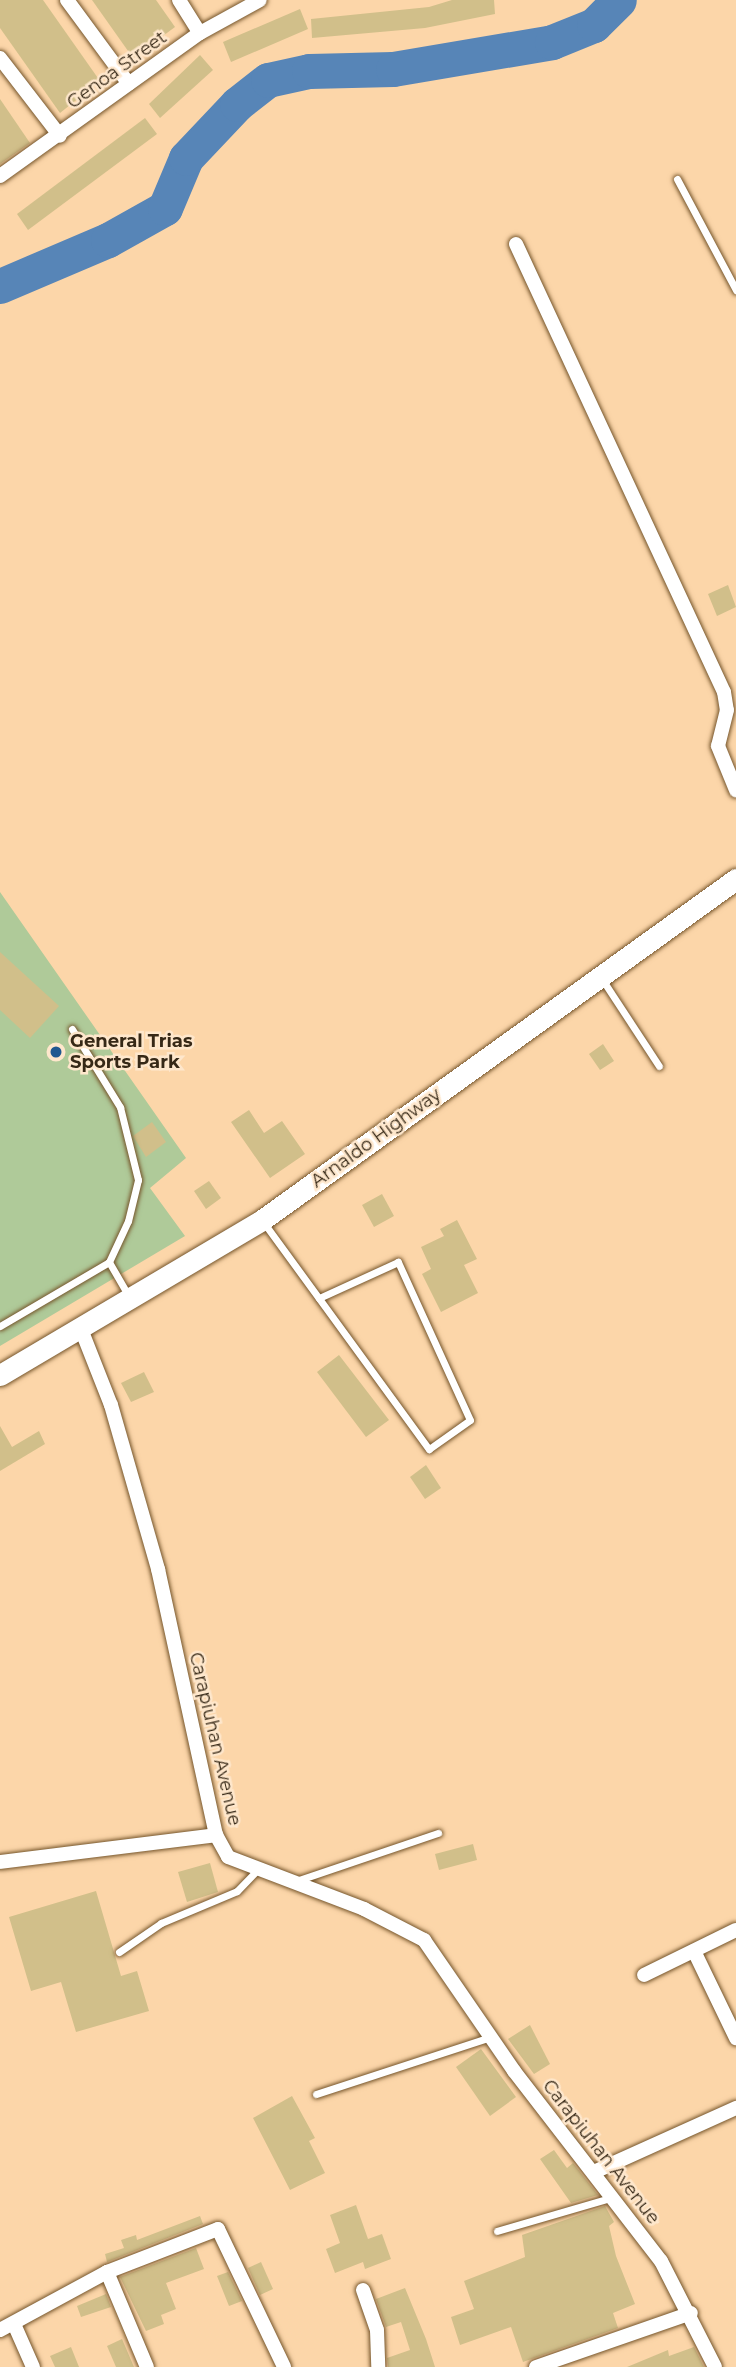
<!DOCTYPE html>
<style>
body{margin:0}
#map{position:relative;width:736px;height:2367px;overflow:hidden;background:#fcd6a9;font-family:Montserrat,sans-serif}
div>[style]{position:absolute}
.green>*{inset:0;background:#afca99}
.river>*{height:35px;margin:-17.5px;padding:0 17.5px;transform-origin:17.5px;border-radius:17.5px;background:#5785b7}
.building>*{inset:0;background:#d1bf8a}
.roads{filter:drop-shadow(0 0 2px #75552b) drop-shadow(0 0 2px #75552b)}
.lane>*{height:7px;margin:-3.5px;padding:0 3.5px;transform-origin:3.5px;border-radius:3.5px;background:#fff}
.street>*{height:14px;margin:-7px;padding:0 7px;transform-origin:7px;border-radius:7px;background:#fff}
.secondary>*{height:21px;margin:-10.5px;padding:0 10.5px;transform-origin:10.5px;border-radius:10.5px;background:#fff}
.dots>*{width:19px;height:19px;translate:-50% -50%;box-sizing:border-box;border:4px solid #fee7cc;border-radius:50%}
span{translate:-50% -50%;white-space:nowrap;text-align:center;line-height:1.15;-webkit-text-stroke:5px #fee7cc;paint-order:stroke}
.street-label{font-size:18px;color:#362816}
.poi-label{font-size:18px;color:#362816;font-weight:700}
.left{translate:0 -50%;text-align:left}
</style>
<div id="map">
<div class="green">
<div style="clip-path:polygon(0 892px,186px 1158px,150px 1188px,185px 1236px,0 1346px)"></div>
</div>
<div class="river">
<div style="left:0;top:286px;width:117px;rotate:-23.1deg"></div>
<div style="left:108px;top:240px;width:65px;rotate:-29.3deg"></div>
<div style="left:165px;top:208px;width:54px;rotate:-67.2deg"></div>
<div style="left:186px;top:158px;width:74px;rotate:-46.6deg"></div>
<div style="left:237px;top:104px;width:39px;rotate:-38deg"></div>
<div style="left:268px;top:80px;width:42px;rotate:-12.4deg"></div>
<div style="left:309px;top:71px;width:84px;rotate:-1.4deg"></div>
<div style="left:393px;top:69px;width:161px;rotate:-9.6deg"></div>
<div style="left:552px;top:42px;width:45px;rotate:-22deg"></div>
<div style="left:594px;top:25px;width:35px;rotate:-45deg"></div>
</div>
<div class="building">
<div style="clip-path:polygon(0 0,43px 0,100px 81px,60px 113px,0 28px)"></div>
<div style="clip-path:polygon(92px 0,156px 0,175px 27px,133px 58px)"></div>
<div style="clip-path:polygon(452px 0,494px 0,495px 14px,425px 28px,312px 38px,311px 19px,429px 7px)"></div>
<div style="clip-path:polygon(300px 9px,308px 29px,231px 62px,223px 42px)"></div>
<div style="clip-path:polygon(200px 55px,213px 70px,160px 118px,149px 104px)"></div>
<div style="clip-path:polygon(0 99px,30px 143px,0 164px)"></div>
<div style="clip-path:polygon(145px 118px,157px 134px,28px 230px,17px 214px)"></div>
<div style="clip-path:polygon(728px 585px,736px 607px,717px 616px,708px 594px)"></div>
<div style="clip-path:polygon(0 952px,59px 1006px,30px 1038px,0 1010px)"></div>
<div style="clip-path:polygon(603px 1044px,614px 1061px,600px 1070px,589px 1054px)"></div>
<div style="clip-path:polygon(249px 1110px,264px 1133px,282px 1121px,305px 1154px,270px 1178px,231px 1122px)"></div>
<div style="clip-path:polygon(152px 1122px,166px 1142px,146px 1157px,133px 1136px)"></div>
<div style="clip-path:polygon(209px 1181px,221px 1198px,206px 1209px,194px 1191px)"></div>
<div style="clip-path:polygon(382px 1194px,394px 1216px,374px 1227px,362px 1205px)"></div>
<div style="clip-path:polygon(457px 1220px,477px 1259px,464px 1265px,478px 1293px,441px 1312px,422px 1274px,431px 1269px,421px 1247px,444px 1236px,440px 1229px)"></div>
<div style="clip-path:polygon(339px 1355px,389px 1420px,366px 1437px,317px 1372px)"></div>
<div style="clip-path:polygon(144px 1372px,154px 1392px,131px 1402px,121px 1383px)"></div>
<div style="clip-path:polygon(0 1426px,12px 1447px,39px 1431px,45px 1444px,0 1471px)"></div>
<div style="clip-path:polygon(426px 1465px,441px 1488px,425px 1499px,410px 1477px)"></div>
<div style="clip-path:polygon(473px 1844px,477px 1860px,439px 1870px,435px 1854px)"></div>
<div style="clip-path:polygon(210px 1863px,218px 1892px,187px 1902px,178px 1872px)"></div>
<div style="clip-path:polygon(96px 1891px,121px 1976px,137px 1971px,149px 2011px,76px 2032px,61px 1982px,31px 1991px,9px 1917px)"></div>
<div style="clip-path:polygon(530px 2025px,550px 2064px,534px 2074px,508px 2039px)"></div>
<div style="clip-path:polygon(481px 2049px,516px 2097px,490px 2116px,456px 2067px)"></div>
<div style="clip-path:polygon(292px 2096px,315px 2138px,309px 2141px,325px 2173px,290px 2190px,253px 2118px)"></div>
<div style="clip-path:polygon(554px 2150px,567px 2168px,573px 2163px,598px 2195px,571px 2203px,540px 2159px)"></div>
<div style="clip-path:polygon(356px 2205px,368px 2239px,382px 2234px,391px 2259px,365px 2269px,363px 2262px,335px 2273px,326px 2249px,340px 2243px,330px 2215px)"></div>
<div style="clip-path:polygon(605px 2206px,614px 2222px,609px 2226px,616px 2256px,635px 2304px,613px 2313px,618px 2328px,523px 2362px,511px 2327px,460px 2345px,451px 2317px,474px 2309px,464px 2281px,525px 2257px,522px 2235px)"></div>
<div style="clip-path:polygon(200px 2216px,203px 2224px,107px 2262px,105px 2254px,124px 2248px,121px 2240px,136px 2235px,137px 2240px)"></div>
<div style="clip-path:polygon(196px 2248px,204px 2269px,166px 2283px,176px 2309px,161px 2315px,164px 2324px,146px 2331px,120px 2277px)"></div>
<div style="clip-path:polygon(261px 2262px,273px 2289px,260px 2295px,248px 2268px)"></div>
<div style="clip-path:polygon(228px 2272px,242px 2301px,229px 2306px,217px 2276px)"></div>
<div style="clip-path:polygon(405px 2288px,426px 2339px,435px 2367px,388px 2367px,387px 2358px,410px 2350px,401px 2322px,386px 2327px,376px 2299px)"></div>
<div style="clip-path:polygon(106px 2294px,111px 2307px,81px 2317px,77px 2306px)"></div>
<div style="clip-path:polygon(122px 2339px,134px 2367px,116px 2367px,107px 2346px)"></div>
<div style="clip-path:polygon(71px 2347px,79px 2367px,55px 2367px,50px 2356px)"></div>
<div style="clip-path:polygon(694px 2347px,704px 2367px,627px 2367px,668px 2350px,669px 2356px)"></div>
</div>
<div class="roads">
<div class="lane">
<div style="left:677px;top:179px;width:126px;rotate:62deg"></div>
<div style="left:602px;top:979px;width:104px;rotate:56.8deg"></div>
<div style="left:72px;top:1029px;width:92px;rotate:58.4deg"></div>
<div style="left:120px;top:1107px;width:75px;rotate:76.1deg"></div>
<div style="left:138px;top:1180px;width:42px;rotate:103.7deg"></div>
<div style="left:128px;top:1221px;width:45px;rotate:114.9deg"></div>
<div style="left:264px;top:1223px;width:280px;rotate:53.9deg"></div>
<div style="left:429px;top:1449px;width:50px;rotate:-35.3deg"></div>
<div style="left:470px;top:1420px;width:174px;rotate:-114.5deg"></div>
<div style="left:398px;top:1262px;width:87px;rotate:155.5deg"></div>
<div style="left:0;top:1326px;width:126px;rotate:-30.4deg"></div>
<div style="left:109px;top:1262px;width:39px;rotate:60deg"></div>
<div style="left:296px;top:1881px;width:150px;rotate:-18.7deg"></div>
<div style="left:119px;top:1952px;width:51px;rotate:-34.6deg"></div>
<div style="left:161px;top:1923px;width:82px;rotate:-22.8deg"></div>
<div style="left:237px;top:1891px;width:29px;rotate:-46deg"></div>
<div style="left:316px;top:2094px;width:183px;rotate:-18.1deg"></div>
<div style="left:497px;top:2231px;width:121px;rotate:-16.3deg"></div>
</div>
<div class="street">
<div style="left:67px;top:0;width:104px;rotate:53.6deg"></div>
<div style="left:179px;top:0;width:39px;rotate:58deg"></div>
<div style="left:0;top:58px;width:98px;rotate:52.4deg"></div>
<div style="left:0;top:176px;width:246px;rotate:-35.6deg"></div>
<div style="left:200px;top:33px;width:68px;rotate:-28.8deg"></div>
<div style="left:516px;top:244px;width:494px;rotate:65.1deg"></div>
<div style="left:724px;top:692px;width:18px;rotate:81deg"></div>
<div style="left:727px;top:710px;width:37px;rotate:104deg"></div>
<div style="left:718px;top:746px;width:48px;rotate:67.8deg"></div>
<div style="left:81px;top:1329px;width:82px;rotate:68.5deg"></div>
<div style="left:111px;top:1405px;width:171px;rotate:74deg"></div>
<div style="left:158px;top:1569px;width:272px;rotate:77.7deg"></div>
<div style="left:216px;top:1835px;width:25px;rotate:61deg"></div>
<div style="left:228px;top:1857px;width:146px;rotate:20.9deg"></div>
<div style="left:364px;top:1909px;width:68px;rotate:27.3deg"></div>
<div style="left:424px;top:1940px;width:159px;rotate:55.5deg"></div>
<div style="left:514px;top:2071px;width:240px;rotate:52.3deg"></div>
<div style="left:661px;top:2261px;width:119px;rotate:63deg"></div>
<div style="left:0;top:1862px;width:218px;rotate:-7.1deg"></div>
<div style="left:694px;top:1951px;width:97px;rotate:64.2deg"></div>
<div style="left:644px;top:1975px;width:102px;rotate:-26.1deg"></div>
<div style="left:594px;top:2172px;width:156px;rotate:-24.3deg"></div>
<div style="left:107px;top:2272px;width:103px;rotate:67.2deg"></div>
<div style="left:363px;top:2290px;width:42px;rotate:70.7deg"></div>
<div style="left:377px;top:2330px;width:37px;rotate:88deg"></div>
<div style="left:14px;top:2324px;width:47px;rotate:66.2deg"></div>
<div style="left:0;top:2330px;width:122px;rotate:-28.5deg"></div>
<div style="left:107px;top:2272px;width:119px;rotate:-21.2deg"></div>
<div style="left:218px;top:2229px;width:153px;rotate:64.4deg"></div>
<div style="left:536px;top:2367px;width:164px;rotate:-19.2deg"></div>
</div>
<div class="secondary">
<div style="left:0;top:1375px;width:304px;rotate:-30.6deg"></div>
<div style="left:262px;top:1220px;width:584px;rotate:-35.73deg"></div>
</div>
</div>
<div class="dots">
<div style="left:56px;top:1052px;background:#205890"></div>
</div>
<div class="street-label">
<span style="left:117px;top:70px;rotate:-36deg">Genoa Street</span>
<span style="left:376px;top:1138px;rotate:-36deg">Arnaldo Highway</span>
<span style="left:215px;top:1739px;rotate:77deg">Carapiuhan Avenue</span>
<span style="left:601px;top:2152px;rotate:52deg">Carapiuhan Avenue</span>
</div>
<div class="poi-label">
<span class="left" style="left:70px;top:1052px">General Trias<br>Sports Park</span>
</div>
</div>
